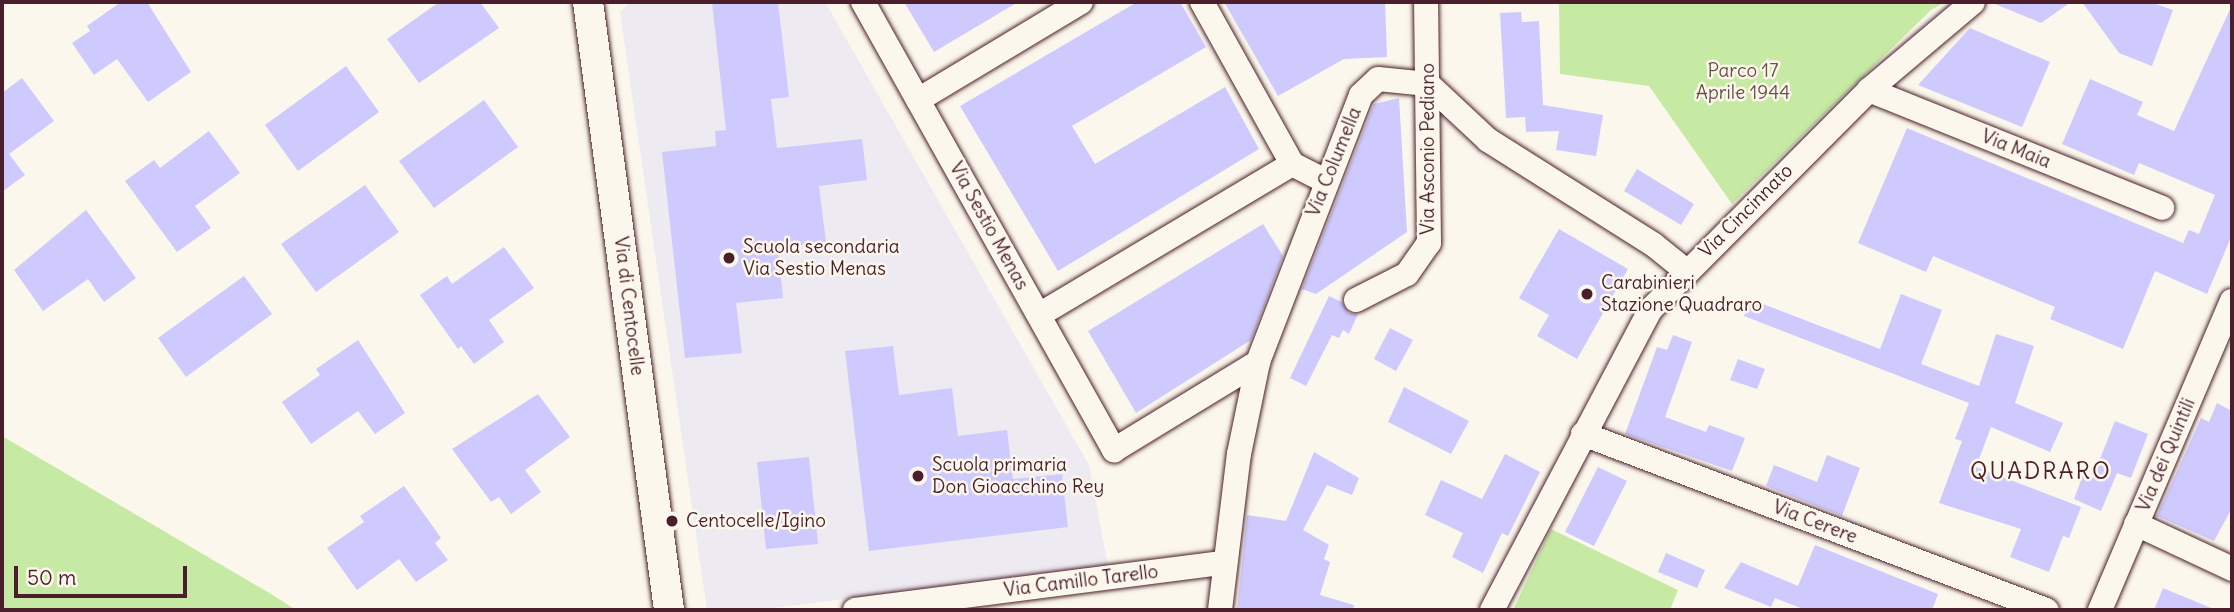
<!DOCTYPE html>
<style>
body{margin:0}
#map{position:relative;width:2234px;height:612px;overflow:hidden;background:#fbf7ec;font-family:Delius,sans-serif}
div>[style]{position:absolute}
.built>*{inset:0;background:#eeeaf1}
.green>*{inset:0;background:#c6eaa4}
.building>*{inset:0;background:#cfcafd}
.roads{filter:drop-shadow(0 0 2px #4a1f2b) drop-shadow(0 0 2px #4a1f2b)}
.minor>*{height:24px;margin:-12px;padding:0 12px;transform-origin:12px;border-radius:12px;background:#fbf7ec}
.tertiary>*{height:30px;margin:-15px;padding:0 15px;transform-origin:15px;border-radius:15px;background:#fbf7ec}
.dots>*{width:19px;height:19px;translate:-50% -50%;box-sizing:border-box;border:4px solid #fbf7ec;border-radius:50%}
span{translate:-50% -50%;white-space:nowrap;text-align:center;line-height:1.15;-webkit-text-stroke:5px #fbf7ec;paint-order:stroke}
.park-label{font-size:19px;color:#695249}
.street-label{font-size:19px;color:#4a1f2b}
.poi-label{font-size:19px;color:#4a1f2b}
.left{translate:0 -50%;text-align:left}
.quarter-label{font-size:23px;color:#4a1f2b;letter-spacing:2px}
.frame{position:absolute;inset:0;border:4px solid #4a1f2b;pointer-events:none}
.scale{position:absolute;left:14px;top:566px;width:173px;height:32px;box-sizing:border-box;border:4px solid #4a1f2b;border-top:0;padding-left:9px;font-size:21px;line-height:24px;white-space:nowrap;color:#4a1f2b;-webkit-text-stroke:5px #fbf7ec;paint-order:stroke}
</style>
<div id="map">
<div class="built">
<div style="clip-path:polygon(630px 2px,825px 2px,1089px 465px,1108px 566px,759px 610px,707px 610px,620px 13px)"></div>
</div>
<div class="green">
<div style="clip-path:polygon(1559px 2px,1945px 2px,1931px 10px,1732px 204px,1649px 86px,1560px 74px)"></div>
<div style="clip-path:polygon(2px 436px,271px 594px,296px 610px,2px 610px)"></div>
<div style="clip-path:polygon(1551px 529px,1678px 590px,1670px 610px,1513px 610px)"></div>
</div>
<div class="building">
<div style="clip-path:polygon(121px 2px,147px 2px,191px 72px,148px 102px,117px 59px,94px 75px,72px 43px,90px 31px,87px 26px)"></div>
<div style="clip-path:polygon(439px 2px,480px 2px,499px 28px,419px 83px,387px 39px)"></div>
<div style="clip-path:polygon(712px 2px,778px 2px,789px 97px,771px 99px,777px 148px,862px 139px,867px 180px,819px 186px,826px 242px,778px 248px,783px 298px,736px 303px,742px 353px,685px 358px,662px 152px,716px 146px,715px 131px,726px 130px)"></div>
<div style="clip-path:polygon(904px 2px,1018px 2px,934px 52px)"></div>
<div style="clip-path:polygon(1137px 2px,1180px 2px,1206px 47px,1072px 126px,1095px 164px,1225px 87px,1259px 149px,1058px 271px,960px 106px)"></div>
<div style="clip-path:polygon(1224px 2px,1385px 2px,1387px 57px,1344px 59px,1278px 96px)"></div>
<div style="clip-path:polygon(1990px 2px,2071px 2px,2041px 23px)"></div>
<div style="clip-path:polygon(2082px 2px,2150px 2px,2173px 10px,2152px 66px,2119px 53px)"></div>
<div style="clip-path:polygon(2232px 5px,2232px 235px,2207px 294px,2155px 271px,2123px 349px,2050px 319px,2055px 307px,1933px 256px,1926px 272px,1858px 243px,1907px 128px,2183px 243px,2189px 230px,2199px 234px,2215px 195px,2139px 163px,2134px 175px,2062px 144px,2090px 79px,2143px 102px,2137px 115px,2174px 131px)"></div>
<div style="clip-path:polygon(1521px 12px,1522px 22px,1539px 21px,1543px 105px,1603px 115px,1596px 156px,1556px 150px,1559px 131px,1526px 132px,1525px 117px,1506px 118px,1500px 13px)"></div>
<div style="clip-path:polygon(1970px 28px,2050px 62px,2022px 127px,1918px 85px)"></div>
<div style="clip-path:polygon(346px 66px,379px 112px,298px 171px,265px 125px)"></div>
<div style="clip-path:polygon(22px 78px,54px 121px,9px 154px,25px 175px,2px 192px,2px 93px)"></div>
<div style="clip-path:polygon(1399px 98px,1407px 232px,1316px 294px,1302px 289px,1374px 104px)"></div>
<div style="clip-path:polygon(484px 100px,518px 147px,434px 208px,399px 161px)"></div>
<div style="clip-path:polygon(209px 131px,240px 173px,195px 206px,211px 228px,177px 252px,125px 181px,154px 160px,160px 168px)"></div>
<div style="clip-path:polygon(1637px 169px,1694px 204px,1681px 225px,1624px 191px)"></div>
<div style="clip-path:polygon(365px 185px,399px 232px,316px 292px,281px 244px)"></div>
<div style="clip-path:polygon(86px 210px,136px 278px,104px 302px,88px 279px,43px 311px,14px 270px)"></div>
<div style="clip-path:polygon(1263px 224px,1283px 256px,1251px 340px,1136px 413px,1088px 331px)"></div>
<div style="clip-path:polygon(1559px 229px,1628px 269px,1577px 359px,1537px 336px,1549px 315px,1519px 298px)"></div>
<div style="clip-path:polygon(504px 247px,534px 288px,489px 320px,504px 342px,474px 364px,461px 346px,458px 349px,420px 295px,447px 276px,452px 284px)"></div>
<div style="clip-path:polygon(244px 276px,272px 314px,186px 377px,158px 338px)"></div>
<div style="clip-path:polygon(1901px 294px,1942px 310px,1921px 364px,1979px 386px,1996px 334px,2034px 346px,2015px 403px,2063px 423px,2050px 452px,1991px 427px,1976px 467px,2081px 507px,2069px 538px,2063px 536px,2049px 572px,2010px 557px,2021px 529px,1939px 503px,1962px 441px,1955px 439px,1969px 403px,1744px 316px,1750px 299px,1880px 349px)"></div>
<div style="clip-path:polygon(1329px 296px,1342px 302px,1349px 313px,1358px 314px,1349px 334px,1343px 330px,1339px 338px,1332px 335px,1306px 386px,1290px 378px)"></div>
<div style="clip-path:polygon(1390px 328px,1413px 340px,1396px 371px,1374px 359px)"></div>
<div style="clip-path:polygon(1673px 335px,1692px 342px,1665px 417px,1706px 432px,1709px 425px,1745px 438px,1732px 471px,1625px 434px,1657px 347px,1667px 350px)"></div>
<div style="clip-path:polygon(358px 340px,405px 413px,375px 434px,358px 411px,311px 444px,282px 402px,320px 375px,316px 369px)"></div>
<div style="clip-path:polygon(893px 346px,899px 395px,952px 388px,958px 436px,1007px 430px,1013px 479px,1062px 474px,1068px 527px,869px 551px,845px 351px)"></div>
<div style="clip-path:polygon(1738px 359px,1765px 369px,1757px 389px,1730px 380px)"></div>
<div style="clip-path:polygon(1404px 387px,1469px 421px,1451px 454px,1388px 422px)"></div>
<div style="clip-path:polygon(538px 394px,570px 437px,525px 470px,541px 492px,511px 514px,499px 497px,491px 502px,452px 449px)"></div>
<div style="clip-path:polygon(2217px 403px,2232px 411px,2232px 508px,2214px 541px,2157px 516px,2201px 418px,2209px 422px)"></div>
<div style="clip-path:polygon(2115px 421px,2148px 434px,2131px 478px,2117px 473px,2101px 511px,2074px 499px,2083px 475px,2092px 479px)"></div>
<div style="clip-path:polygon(1314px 452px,1359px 478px,1352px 495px,1327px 485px,1303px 530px,1329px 545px,1324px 559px,1330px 562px,1320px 595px,1354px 605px,1353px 610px,1237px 610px,1247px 515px,1286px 521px)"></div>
<div style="clip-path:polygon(1505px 454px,1540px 472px,1508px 536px,1502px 533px,1483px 573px,1452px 557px,1463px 533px,1425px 515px,1441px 480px,1482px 499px)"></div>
<div style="clip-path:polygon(1827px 455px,1860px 468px,1842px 516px,1766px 486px,1774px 465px,1817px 482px)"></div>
<div style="clip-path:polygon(809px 457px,818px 544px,766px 549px,757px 462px)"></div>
<div style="clip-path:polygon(1598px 467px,1627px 481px,1594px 546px,1565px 532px)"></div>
<div style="clip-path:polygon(404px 486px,441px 538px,435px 543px,448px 560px,416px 582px,399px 559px,357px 590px,327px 548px,364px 522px,360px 516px)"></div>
<div style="clip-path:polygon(1815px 545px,1938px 594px,1932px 610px,1806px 610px,1775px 598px,1771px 607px,1724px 588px,1741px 562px,1798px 586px)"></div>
<div style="clip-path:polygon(1666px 553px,1705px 570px,1697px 588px,1658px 572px)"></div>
<div style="clip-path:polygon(2163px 588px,2216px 610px,2154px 610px)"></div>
</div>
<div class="roads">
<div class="minor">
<div style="left:863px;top:2px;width:514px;rotate:60.74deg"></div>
<div style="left:1114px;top:450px;width:169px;rotate:-31.4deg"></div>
<div style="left:1202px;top:2px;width:185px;rotate:60.9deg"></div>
<div style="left:1292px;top:164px;width:37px;rotate:27deg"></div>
<div style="left:1869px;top:90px;width:316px;rotate:21.9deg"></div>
<div style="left:918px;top:100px;width:190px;rotate:-31deg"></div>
<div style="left:1356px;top:300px;width:57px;rotate:-27deg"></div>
<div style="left:1407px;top:274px;width:38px;rotate:-55deg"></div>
<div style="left:1429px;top:243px;width:241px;rotate:-90.7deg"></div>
<div style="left:1039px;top:315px;width:295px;rotate:-30.8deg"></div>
<div style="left:1583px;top:434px;width:496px;rotate:20.8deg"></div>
<div style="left:2136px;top:524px;width:106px;rotate:25.1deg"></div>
<div style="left:855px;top:610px;width:372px;rotate:-7.3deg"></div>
<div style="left:1220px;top:610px;width:157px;rotate:-83.1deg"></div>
<div style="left:1239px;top:454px;width:94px;rotate:-78.3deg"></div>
<div style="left:1258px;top:362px;width:286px;rotate:-68.9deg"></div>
<div style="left:1361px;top:95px;width:23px;rotate:-43deg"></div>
<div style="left:1378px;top:79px;width:50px;rotate:5.7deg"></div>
<div style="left:1428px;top:84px;width:82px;rotate:43deg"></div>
<div style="left:1488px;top:140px;width:196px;rotate:32.3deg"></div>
<div style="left:1654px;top:245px;width:40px;rotate:39deg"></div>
<div style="left:1492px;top:610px;width:340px;rotate:-62.2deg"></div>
<div style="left:1651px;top:309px;width:309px;rotate:-45.1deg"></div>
<div style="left:1869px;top:90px;width:136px;rotate:-40.2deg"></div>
<div style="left:2100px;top:610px;width:336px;rotate:-66.9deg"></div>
</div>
<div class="tertiary">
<div style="left:588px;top:2px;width:613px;rotate:82.41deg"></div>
</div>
</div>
<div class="dots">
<div style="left:729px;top:258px;background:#4a1f2b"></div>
<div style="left:1587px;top:294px;background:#4a1f2b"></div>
<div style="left:918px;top:476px;background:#4a1f2b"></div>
<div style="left:672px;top:521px;background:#4a1f2b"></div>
</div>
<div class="park-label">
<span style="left:1743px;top:82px">Parco 17<br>Aprile 1944</span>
</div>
<div class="street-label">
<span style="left:1428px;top:149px;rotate:-90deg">Via Asconio Pediano</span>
<span style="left:2016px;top:149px;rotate:22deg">Via Maia</span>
<span style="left:1334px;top:162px;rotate:-68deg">Via Columella</span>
<span style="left:1746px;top:211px;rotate:-45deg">Via Cincinnato</span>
<span style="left:989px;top:226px;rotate:61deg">Via Sestio Menas</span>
<span style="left:629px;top:306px;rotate:83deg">Via di Centocelle</span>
<span style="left:2166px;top:455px;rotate:-67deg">Via dei Quintili</span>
<span style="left:1815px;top:522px;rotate:21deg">Via Cerere</span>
<span style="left:1081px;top:581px;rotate:-7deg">Via Camillo Tarello</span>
</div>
<div class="poi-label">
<span class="left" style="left:743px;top:258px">Scuola secondaria<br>Via Sestio Menas</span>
<span class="left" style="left:1601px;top:294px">Carabinieri<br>Stazione Quadraro</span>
<span class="left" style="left:932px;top:476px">Scuola primaria<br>Don Gioacchino Rey</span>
<span class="left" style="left:686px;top:521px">Centocelle/Igino</span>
</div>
<div class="quarter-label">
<span style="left:2041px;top:471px">QUADRARO</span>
</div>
<div class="frame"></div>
<div class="scale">50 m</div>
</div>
